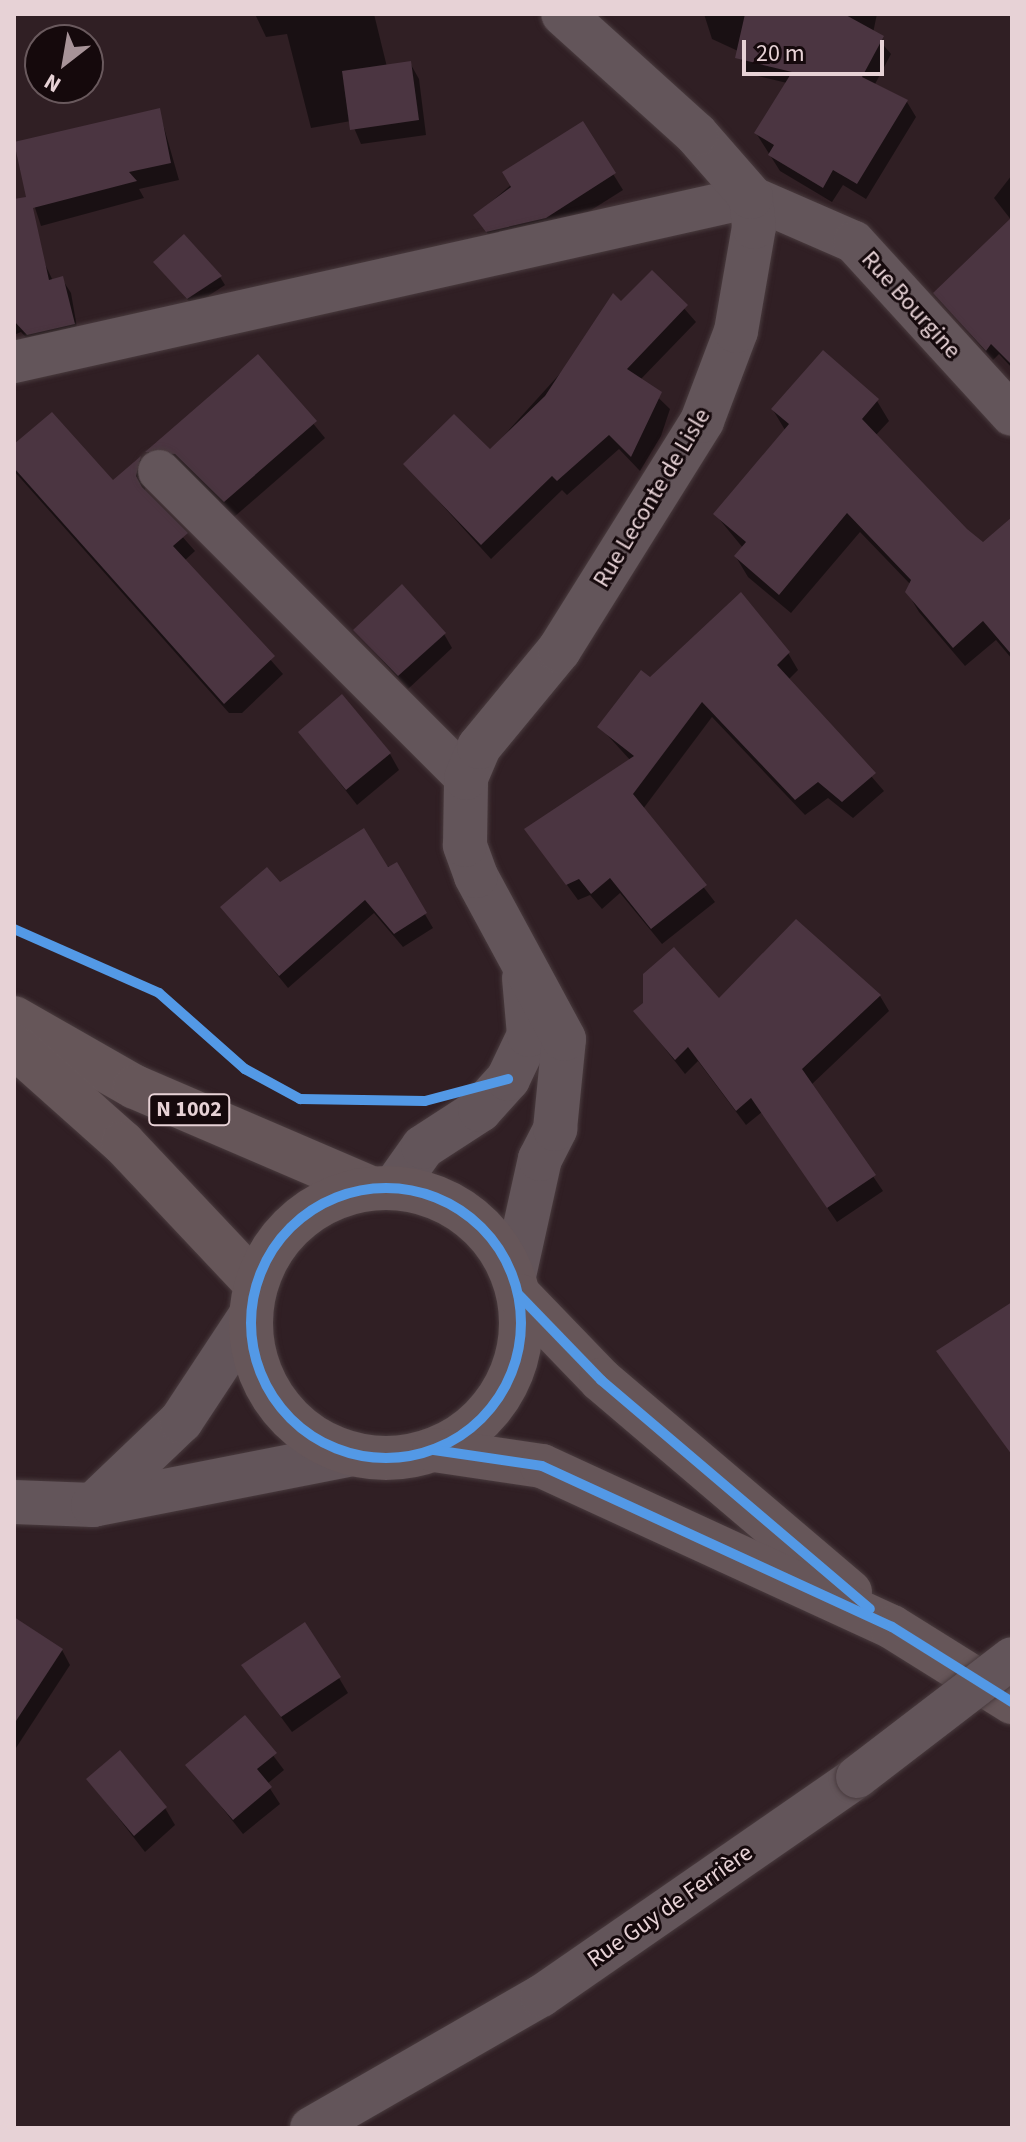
<!DOCTYPE html>
<meta charset="utf-8">
<style>
body{margin:0}
#map{position:relative;width:1026px;height:2142px;overflow:hidden;background:#301f24;font-family:"Source Sans 3",sans-serif}
div>[style]{position:absolute}
.shadow>*{inset:0;background:#0007}
.building>*{inset:0;background:#4b3541}
.roads{filter:drop-shadow(0 0 2px #493b3e) drop-shadow(0 0 2px #493b3e)}
.street>*{height:42px;margin:-21px;padding:0 21px;transform-origin:21px;border-radius:21px;background:#63555a}
.secondary>*{height:44px;margin:-22px;padding:0 22px;transform-origin:22px;border-radius:22px;background:#63555a}
.primary>*{height:44px;margin:-22px;padding:0 22px;transform-origin:22px;border-radius:22px;background:#665659}
.primary>.ring{margin:-22px;padding:0;box-sizing:content-box;background:none;border:44px solid #665659;border-radius:50%}
.bridges{filter:drop-shadow(0 0 2px #493b3e) drop-shadow(0 0 2px #493b3e)}
.street-bridge>*{height:42px;margin:-21px;padding:0 21px;transform-origin:21px;border-radius:21px;background:#63555a}
.cycleway>*{height:10px;margin:-5px;padding:0 5px;transform-origin:5px;border-radius:5px;background:#5399e6}
.cycleway>.ring{margin:-5px;padding:0;box-sizing:content-box;background:none;border:10px solid #5399e6;border-radius:50%}
span{translate:-50% -50%;white-space:nowrap;text-align:center;line-height:1.15;-webkit-text-stroke:6px #15090c;paint-order:stroke}
.shield-label span{padding:2px 6px;background:#15090c;border:2px solid;border-radius:6px;-webkit-text-stroke-width:0}
.shield-label{font-size:22px;color:#e7d2d6;font-weight:700}
.street-label{font-size:24px;color:#e7d2d6}
.frame{position:absolute;inset:0;border:16px solid #e7d2d6;pointer-events:none}
.north{position:absolute;left:24px;top:24px;width:80px;height:80px;box-sizing:border-box;background:#15090c;border:2px solid #69595d;border-radius:50%;rotate:211deg;font-size:22px;font-weight:700;line-height:32px;text-align:center;color:#e7d2d6}
.north::after{content:'';display:block;margin:auto;width:28px;height:36px;background:#a79398;clip-path:polygon(50% 0,100% 100%,50% 72%,0 100%)}
.scale{position:absolute;left:742px;top:40px;width:142px;height:36px;box-sizing:border-box;border:4px solid #e7d2d6;border-top:0;padding-left:10px;font-size:24px;line-height:28px;white-space:nowrap;color:#e7d2d6;-webkit-text-stroke:6px #15090c;paint-order:stroke}
</style>
<div id="map">
<div class="shadow">
<div style="clip-path:polygon(255px 14px,374px 14px,387px 67px,410px 63px,419px 79px,426px 135px,361px 144px,351px 121px,311px 128px,287px 34px,266px 37px)"></div>
<div style="clip-path:polygon(704px 14px,877px 14px,873px 33px,891px 54px,874px 86px,907px 102px,916px 117px,866px 199px,843px 185px,832px 202px,780px 171px,756px 133px,787px 83px,746px 73px,738px 51px,712px 39px)"></div>
<div style="clip-path:polygon(159px 110px,179px 180px,139px 189px,144px 198px,41px 226px,14px 144px)"></div>
<div style="clip-path:polygon(582px 124px,623px 190px,555px 233px,496px 247px,476px 215px)"></div>
<div style="clip-path:polygon(1012px 175px,1012px 221px,994px 198px)"></div>
<div style="clip-path:polygon(43px 260px,53px 281px,62px 279px,71px 293px,79px 339px,36px 348px,21px 332px,14px 335px,14px 267px)"></div>
<div style="clip-path:polygon(155px 262px,220px 277px,225px 285px,193px 306px)"></div>
<div style="clip-path:polygon(652px 272px,696px 322px,640px 380px,670px 409px,661px 436px,640px 471px,619px 449px,567px 495px,562px 490px,491px 559px,405px 464px,490px 451px)"></div>
<div style="clip-path:polygon(1012px 285px,1012px 368px,999px 354px,993px 360px,935px 293px)"></div>
<div style="clip-path:polygon(258px 356px,325px 438px,234px 517px,156px 469px,147px 453px)"></div>
<div style="clip-path:polygon(877px 401px,889px 421px,875px 436px,966px 530px,983px 544px,1012px 520px,1012px 659px,996px 640px,965px 666px,919px 612px,907px 592px,911px 585px,860px 532px,791px 613px,748px 577px,736px 557px,743px 548px,715px 514px,785px 430px,773px 410px)"></div>
<div style="clip-path:polygon(14px 447px,113px 483px,141px 459px,149px 474px,144px 493px,195px 551px,184px 561px,283px 674px,242px 713px,229px 713px,14px 471px)"></div>
<div style="clip-path:polygon(355px 630px,444px 634px,452px 648px,408px 689px)"></div>
<div style="clip-path:polygon(788px 653px,798px 670px,788px 680px,884px 791px,853px 818px,828px 798px,805px 815px,712px 717px,643px 809px,715px 902px,662px 944px,620px 893px,602px 909px,590px 895px,578px 900px,527px 830px,631px 761px,600px 727px,650px 680px)"></div>
<div style="clip-path:polygon(300px 732px,390px 754px,399px 770px,357px 805px)"></div>
<div style="clip-path:polygon(396px 865px,433px 928px,403px 947px,374px 913px,288px 988px,223px 908px,279px 885px)"></div>
<div style="clip-path:polygon(880px 996px,889px 1011px,811px 1085px,883px 1191px,837px 1222px,762px 1112px,746px 1125px,698px 1061px,685px 1074px,636px 1012px)"></div>
<div style="clip-path:polygon(14px 1619px,62px 1650px,70px 1665px,14px 1751px)"></div>
<div style="clip-path:polygon(243px 1666px,339px 1678px,348px 1693px,292px 1732px)"></div>
<div style="clip-path:polygon(245px 1718px,284px 1770px,267px 1784px,280px 1804px,243px 1834px,188px 1765px)"></div>
<div style="clip-path:polygon(88px 1779px,165px 1808px,175px 1825px,145px 1852px)"></div>
</div>
<div class="building">
<div style="clip-path:polygon(745px 14px,844px 14px,884px 36px,862px 77px,908px 100px,857px 184px,833px 170px,823px 188px,768px 155px,774px 145px,754px 133px,792px 72px,735px 58px)"></div>
<div style="clip-path:polygon(411px 61px,419px 120px,350px 130px,342px 71px)"></div>
<div style="clip-path:polygon(160px 108px,171px 163px,129px 172px,137px 181px,33px 208px,49px 280px,63px 276px,75px 324px,27px 335px,14px 321px,14px 199px,26px 197px,14px 142px)"></div>
<div style="clip-path:polygon(583px 121px,616px 173px,546px 218px,486px 232px,473px 215px,511px 187px,502px 172px)"></div>
<div style="clip-path:polygon(1012px 217px,1012px 365px,991px 344px,986px 351px,933px 293px)"></div>
<div style="clip-path:polygon(184px 234px,222px 276px,187px 299px,153px 262px)"></div>
<div style="clip-path:polygon(652px 270px,688px 305px,627px 369px,662px 392px,631px 457px,609px 435px,557px 481px,552px 476px,481px 545px,403px 464px,454px 414px,490px 449px,545px 396px,613px 293px,621px 301px)"></div>
<div style="clip-path:polygon(823px 350px,879px 399px,862px 419px,967px 529px,983px 542px,1012px 517px,1012px 655px,983px 621px,953px 648px,905px 592px,911px 580px,847px 513px,779px 595px,734px 556px,746px 542px,713px 514px,789px 424px,771px 409px)"></div>
<div style="clip-path:polygon(258px 354px,317px 421px,224px 502px,175px 454px,145px 452px)"></div>
<div style="clip-path:polygon(52px 412px,113px 480px,141px 456px,136px 476px,142px 487px,188px 533px,173px 546px,275px 656px,224px 704px,14px 468px,14px 444px)"></div>
<div style="clip-path:polygon(402px 584px,446px 633px,398px 676px,353px 630px)"></div>
<div style="clip-path:polygon(741px 592px,790px 652px,777px 665px,876px 773px,842px 802px,818px 782px,795px 800px,702px 702px,633px 794px,707px 885px,651px 929px,610px 878px,591px 894px,579px 879px,566px 885px,524px 829px,634px 756px,597px 727px,641px 670px,650px 677px)"></div>
<div style="clip-path:polygon(342px 694px,391px 753px,346px 790px,298px 732px)"></div>
<div style="clip-path:polygon(364px 828px,388px 867px,397px 862px,427px 913px,394px 934px,365px 900px,279px 976px,220px 907px,267px 867px,280px 882px)"></div>
<div style="clip-path:polygon(796px 919px,881px 995px,802px 1069px,876px 1175px,827px 1208px,751px 1098px,736px 1111px,688px 1047px,675px 1060px,633px 1011px,643px 1003px,643px 974px,674px 947px,719px 998px)"></div>
<div style="clip-path:polygon(1012px 1302px,1012px 1455px,936px 1351px)"></div>
<div style="clip-path:polygon(14px 1617px,63px 1649px,14px 1724px)"></div>
<div style="clip-path:polygon(305px 1622px,341px 1677px,281px 1717px,241px 1665px)"></div>
<div style="clip-path:polygon(245px 1715px,277px 1753px,257px 1769px,272px 1787px,233px 1820px,185px 1765px)"></div>
<div style="clip-path:polygon(120px 1750px,167px 1807px,134px 1836px,86px 1779px)"></div>
</div>
<div class="roads">
<div class="street">
<div style="left:14px;top:362px;width:755px;rotate:-12.62deg"></div>
<div style="left:751px;top:197px;width:112px;rotate:23.6deg"></div>
<div style="left:854px;top:242px;width:234px;rotate:47.6deg"></div>
<div style="left:159px;top:471px;width:434px;rotate:45deg"></div>
<div style="left:311px;top:2128px;width:265px;rotate:-29.9deg"></div>
<div style="left:541px;top:1996px;width:384px;rotate:-34.7deg"></div>
</div>
<div class="secondary">
<div style="left:394px;top:1188px;width:50px;rotate:-54.7deg"></div>
<div style="left:423px;top:1147px;width:68px;rotate:-33deg"></div>
<div style="left:480px;top:1110px;width:42px;rotate:-47.9deg"></div>
<div style="left:508px;top:1079px;width:49px;rotate:-64.5deg"></div>
<div style="left:529px;top:1035px;width:57px;rotate:-95deg"></div>
<div style="left:514px;top:1276px;width:120px;rotate:-77.5deg"></div>
<div style="left:540px;top:1159px;width:34px;rotate:-63deg"></div>
<div style="left:555px;top:1129px;width:90px;rotate:-84.3deg"></div>
<div style="left:564px;top:1039px;width:185px;rotate:-118.4deg"></div>
<div style="left:476px;top:876px;width:33px;rotate:-110deg"></div>
<div style="left:465px;top:845px;width:67px;rotate:-89.1deg"></div>
<div style="left:466px;top:778px;width:34px;rotate:-67deg"></div>
<div style="left:479px;top:747px;width:126px;rotate:-50.5deg"></div>
<div style="left:559px;top:650px;width:270px;rotate:-58deg"></div>
<div style="left:702px;top:421px;width:96px;rotate:-69.3deg"></div>
<div style="left:736px;top:331px;width:106px;rotate:-80.2deg"></div>
<div style="left:754px;top:227px;width:30px;rotate:-96deg"></div>
<div style="left:751px;top:197px;width:84px;rotate:-131.1deg"></div>
<div style="left:696px;top:134px;width:179px;rotate:-137.9deg"></div>
<div style="left:14px;top:1502px;width:79px;rotate:2.2deg"></div>
<div style="left:93px;top:1505px;width:264px;rotate:-11.1deg"></div>
<div style="left:93px;top:1505px;width:122px;rotate:-43.7deg"></div>
<div style="left:181px;top:1421px;width:127px;rotate:-56.6deg"></div>
</div>
<div class="primary">
<div style="left:14px;top:1018px;width:139px;rotate:29.7deg"></div>
<div style="left:135px;top:1087px;width:257px;rotate:23.2deg"></div>
<div style="left:14px;top:1046px;width:146px;rotate:41.7deg"></div>
<div style="left:123px;top:1143px;width:194px;rotate:46.7deg"></div>
<div class="ring" style="left:251px;top:1188px;width:226px;height:226px"></div>
<div style="left:520px;top:1296px;width:117px;rotate:46deg"></div>
<div style="left:601px;top:1380px;width:327px;rotate:40.4deg"></div>
<div style="left:434px;top:1450px;width:109px;rotate:8.4deg"></div>
<div style="left:542px;top:1466px;width:385px;rotate:24.7deg"></div>
<div style="left:892px;top:1627px;width:142px;rotate:32deg"></div>
</div>
</div>
<div class="bridges">
<div class="street-bridge">
<div style="left:857px;top:1777px;width:195px;rotate:-37.5deg"></div>
</div>
</div>
<div class="cycleway">
<div style="left:14px;top:929px;width:158px;rotate:23.8deg"></div>
<div style="left:159px;top:993px;width:115px;rotate:41.5deg"></div>
<div style="left:245px;top:1069px;width:63px;rotate:28.6deg"></div>
<div style="left:300px;top:1099px;width:125px;rotate:0.9deg"></div>
<div style="left:425px;top:1101px;width:86px;rotate:-14.8deg"></div>
<div class="ring" style="left:251px;top:1188px;width:260px;height:260px"></div>
<div style="left:520px;top:1296px;width:117px;rotate:46deg"></div>
<div style="left:601px;top:1380px;width:353px;rotate:40.4deg"></div>
<div style="left:434px;top:1450px;width:109px;rotate:8.4deg"></div>
<div style="left:542px;top:1466px;width:385px;rotate:24.7deg"></div>
<div style="left:892px;top:1627px;width:142px;rotate:32deg"></div>
</div>
<div class="shield-label">
<span style="left:189px;top:1110px">N 1002</span>
</div>
<div class="street-label">
<span style="left:911px;top:305px;rotate:48deg">Rue Bourgine</span>
<span style="left:652px;top:498px;rotate:-59deg">Rue Leconte de Lisle</span>
<span style="left:670px;top:1906px;rotate:-35deg">Rue Guy de Ferrière</span>
</div>
<div class="frame"></div>
<div class="north">N</div>
<div class="scale">20 m</div>
</div>
